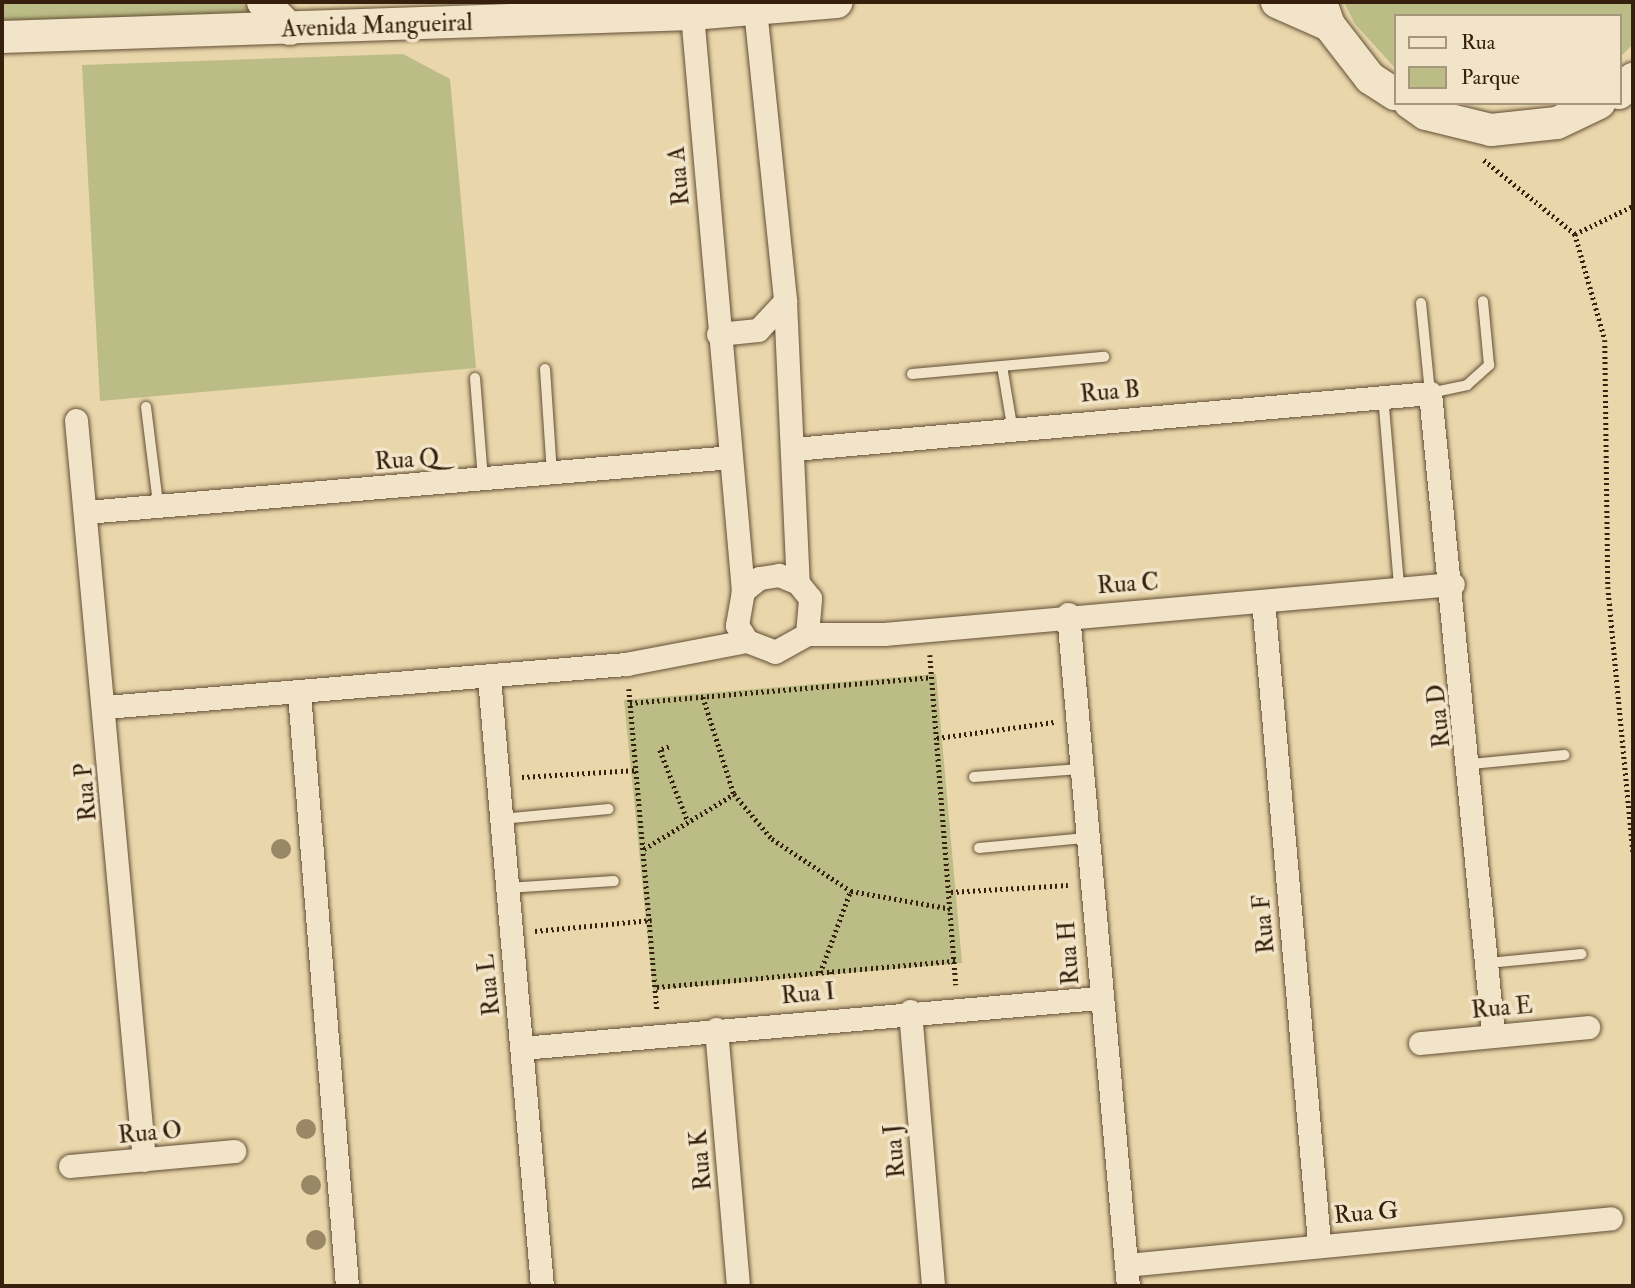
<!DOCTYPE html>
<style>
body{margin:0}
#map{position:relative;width:1635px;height:1288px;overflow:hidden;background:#e9d6ab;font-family:"IM FELL Double Pica",serif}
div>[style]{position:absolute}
.green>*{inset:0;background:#bbbc86}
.path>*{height:4.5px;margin-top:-2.25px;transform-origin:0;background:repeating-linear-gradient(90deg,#36200d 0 2px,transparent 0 5.5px)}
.roads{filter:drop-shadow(0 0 2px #634e34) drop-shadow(0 0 2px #634e34)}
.lane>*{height:10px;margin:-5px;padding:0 5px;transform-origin:5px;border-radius:5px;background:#f1e4c8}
.street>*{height:23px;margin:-11.5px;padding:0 11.5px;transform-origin:11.5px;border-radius:11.5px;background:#f1e4c8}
.secondary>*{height:32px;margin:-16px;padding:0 16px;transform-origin:16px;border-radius:16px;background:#f1e4c8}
.trees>*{width:20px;height:20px;margin:-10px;border-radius:50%;background:#998765}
span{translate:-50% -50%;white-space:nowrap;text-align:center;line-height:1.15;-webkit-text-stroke:7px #f1e4c8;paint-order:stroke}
.street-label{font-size:24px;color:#36200d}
.frame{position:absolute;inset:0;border:4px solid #36200d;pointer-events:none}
.legend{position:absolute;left:1394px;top:14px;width:228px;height:91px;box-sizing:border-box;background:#f1e4c8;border:2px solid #a6967d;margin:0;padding:9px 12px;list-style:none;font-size:21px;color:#36200d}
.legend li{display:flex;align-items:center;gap:14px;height:35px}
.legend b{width:35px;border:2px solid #a6967d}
</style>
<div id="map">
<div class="green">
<div style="clip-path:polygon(2px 2px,239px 2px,260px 16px,2px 20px)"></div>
<div style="clip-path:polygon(1344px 2px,1633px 2px,1633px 44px,1619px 58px,1619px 16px,1395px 16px,1395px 68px,1355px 24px)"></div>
<div style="clip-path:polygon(403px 54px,450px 79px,476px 368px,100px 401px,82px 65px)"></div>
<div style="clip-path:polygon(936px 674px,962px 963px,653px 990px,624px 700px)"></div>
</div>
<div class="path">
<div style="left:1484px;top:160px;width:117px;rotate:39.1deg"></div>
<div style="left:1575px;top:234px;width:110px;rotate:74.2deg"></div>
<div style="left:1605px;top:340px;width:247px;rotate:89.3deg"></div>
<div style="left:1608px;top:587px;width:266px;rotate:84.6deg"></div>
<div style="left:1575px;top:234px;width:64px;rotate:-25.8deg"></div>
<div style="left:930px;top:655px;width:331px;rotate:85.5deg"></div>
<div style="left:629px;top:689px;width:324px;rotate:85deg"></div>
<div style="left:703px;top:697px;width:102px;rotate:72.3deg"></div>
<div style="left:734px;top:794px;width:59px;rotate:49.8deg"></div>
<div style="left:772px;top:839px;width:95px;rotate:33.4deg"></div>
<div style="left:851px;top:891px;width:103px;rotate:10.1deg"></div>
<div style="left:630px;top:703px;width:302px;rotate:-4.9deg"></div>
<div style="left:937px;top:738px;width:118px;rotate:-7.8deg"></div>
<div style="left:669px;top:747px;width:9px;rotate:162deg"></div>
<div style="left:660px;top:750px;width:77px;rotate:68.7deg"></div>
<div style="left:522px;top:777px;width:115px;rotate:-3.5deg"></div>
<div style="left:644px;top:849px;width:105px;rotate:-31.4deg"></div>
<div style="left:951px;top:892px;width:117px;rotate:-3.4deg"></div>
<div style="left:535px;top:931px;width:117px;rotate:-5.4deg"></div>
<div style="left:830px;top:972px;width:24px;rotate:85deg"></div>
<div style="left:820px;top:973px;width:86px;rotate:-69.7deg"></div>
<div style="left:657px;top:987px;width:300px;rotate:-5deg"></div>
</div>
<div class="roads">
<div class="lane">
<div style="left:1421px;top:303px;width:90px;rotate:84.3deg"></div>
<div style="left:1430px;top:393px;width:38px;rotate:-12deg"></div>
<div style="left:1467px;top:385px;width:30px;rotate:-42deg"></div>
<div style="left:1489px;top:365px;width:64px;rotate:-95.4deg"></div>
<div style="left:1002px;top:366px;width:61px;rotate:80.5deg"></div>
<div style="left:545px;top:369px;width:105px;rotate:86.2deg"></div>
<div style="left:912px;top:374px;width:193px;rotate:-5.1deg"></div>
<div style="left:475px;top:378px;width:101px;rotate:85.5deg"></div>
<div style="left:1383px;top:395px;width:193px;rotate:85.2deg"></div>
<div style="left:146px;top:407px;width:97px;rotate:82.9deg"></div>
<div style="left:1471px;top:764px;width:94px;rotate:-5.5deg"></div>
<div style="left:974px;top:777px;width:106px;rotate:-4.3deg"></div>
<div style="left:501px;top:819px;width:108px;rotate:-5.3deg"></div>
<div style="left:979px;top:848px;width:105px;rotate:-5.4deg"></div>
<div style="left:507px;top:888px;width:107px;rotate:-3.7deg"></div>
<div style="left:1488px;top:963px;width:94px;rotate:-5.5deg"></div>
</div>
<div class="street">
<div style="left:755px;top:9px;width:294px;rotate:84.1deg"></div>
<div style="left:785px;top:301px;width:282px;rotate:87.4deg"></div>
<div style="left:692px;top:14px;width:579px;rotate:84.95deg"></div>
<div style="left:743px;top:591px;width:35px;rotate:100deg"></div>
<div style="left:737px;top:625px;width:19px;rotate:58deg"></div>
<div style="left:747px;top:641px;width:30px;rotate:21deg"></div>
<div style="left:775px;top:652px;width:37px;rotate:-29deg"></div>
<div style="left:807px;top:634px;width:36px;rotate:-85deg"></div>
<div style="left:810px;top:598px;width:19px;rotate:-129deg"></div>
<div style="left:798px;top:583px;width:21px;rotate:-157deg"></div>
<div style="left:779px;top:575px;width:20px;rotate:171deg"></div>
<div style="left:759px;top:578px;width:21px;rotate:141deg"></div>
<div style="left:718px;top:334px;width:40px;rotate:-5.7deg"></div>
<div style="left:758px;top:330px;width:40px;rotate:-47deg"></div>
<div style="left:76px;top:420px;width:743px;rotate:84.75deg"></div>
<div style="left:794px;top:449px;width:638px;rotate:-5.03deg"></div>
<div style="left:1430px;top:393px;width:644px;rotate:84.39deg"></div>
<div style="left:86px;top:512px;width:647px;rotate:-4.87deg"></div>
<div style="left:1263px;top:601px;width:644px;rotate:85.01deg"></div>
<div style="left:1068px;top:614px;width:675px;rotate:84.9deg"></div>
<div style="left:807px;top:634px;width:77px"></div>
<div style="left:884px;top:634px;width:571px;rotate:-5.02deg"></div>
<div style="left:489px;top:678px;width:610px;rotate:85.02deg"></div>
<div style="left:299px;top:693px;width:595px;rotate:85.37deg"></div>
<div style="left:105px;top:707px;width:523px;rotate:-4.72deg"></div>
<div style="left:626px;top:664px;width:123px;rotate:-10.8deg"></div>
<div style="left:910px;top:1011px;width:276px;rotate:85.2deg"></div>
<div style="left:716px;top:1029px;width:258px;rotate:85.1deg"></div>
<div style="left:1420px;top:1043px;width:169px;rotate:-5.4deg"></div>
<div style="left:522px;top:1048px;width:578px;rotate:-4.96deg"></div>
<div style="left:70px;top:1166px;width:165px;rotate:-5.2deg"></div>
<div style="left:1126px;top:1265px;width:487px;rotate:-5.5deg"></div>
</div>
<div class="secondary">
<div style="left:263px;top:2px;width:38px;rotate:45deg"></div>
<div style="left:1277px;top:2px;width:57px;rotate:23.9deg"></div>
<div style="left:1321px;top:2px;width:24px;rotate:71deg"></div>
<div style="left:1329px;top:25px;width:67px;rotate:52.3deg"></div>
<div style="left:1370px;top:78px;width:30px;rotate:33deg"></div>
<div style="left:2px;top:37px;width:690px;rotate:-1.91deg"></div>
<div style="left:692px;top:14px;width:145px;rotate:-4.7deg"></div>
<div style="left:1619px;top:93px;width:20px;rotate:-45deg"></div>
<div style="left:1410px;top:103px;width:19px;rotate:35deg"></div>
<div style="left:1426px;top:114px;width:67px;rotate:13.8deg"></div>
<div style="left:1491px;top:130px;width:66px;rotate:-6.1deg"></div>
<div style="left:1557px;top:123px;width:47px;rotate:-25.5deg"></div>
</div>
</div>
<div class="trees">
<div style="left:281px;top:849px"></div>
<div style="left:306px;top:1129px"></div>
<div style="left:311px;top:1185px"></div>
<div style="left:316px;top:1240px"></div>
</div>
<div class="street-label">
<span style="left:377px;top:26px;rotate:-2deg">Avenida Mangueiral</span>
<span style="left:679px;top:176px;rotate:-95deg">Rua A</span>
<span style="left:1110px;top:392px;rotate:-5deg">Rua B</span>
<span style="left:407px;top:460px;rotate:-4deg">Rua Q</span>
<span style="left:1128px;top:584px;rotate:-4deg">Rua C</span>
<span style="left:1439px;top:716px;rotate:-96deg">Rua D</span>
<span style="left:86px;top:792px;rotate:-95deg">Rua P</span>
<span style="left:1264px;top:924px;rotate:-95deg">Rua F</span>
<span style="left:1069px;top:953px;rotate:-94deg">Rua H</span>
<span style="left:489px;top:985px;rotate:-96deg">Rua L</span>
<span style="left:808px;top:994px;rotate:-5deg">Rua I</span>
<span style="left:1502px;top:1008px;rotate:-5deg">Rua E</span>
<span style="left:150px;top:1133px;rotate:-5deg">Rua O</span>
<span style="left:895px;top:1151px;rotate:-95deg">Rua J</span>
<span style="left:701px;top:1160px;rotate:-95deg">Rua K</span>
<span style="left:1366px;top:1213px;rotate:-5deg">Rua G</span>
</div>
<div class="frame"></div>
<ul class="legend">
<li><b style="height:9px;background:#f1e4c8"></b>Rua</li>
<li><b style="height:19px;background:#bbbc86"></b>Parque</li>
</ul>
</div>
